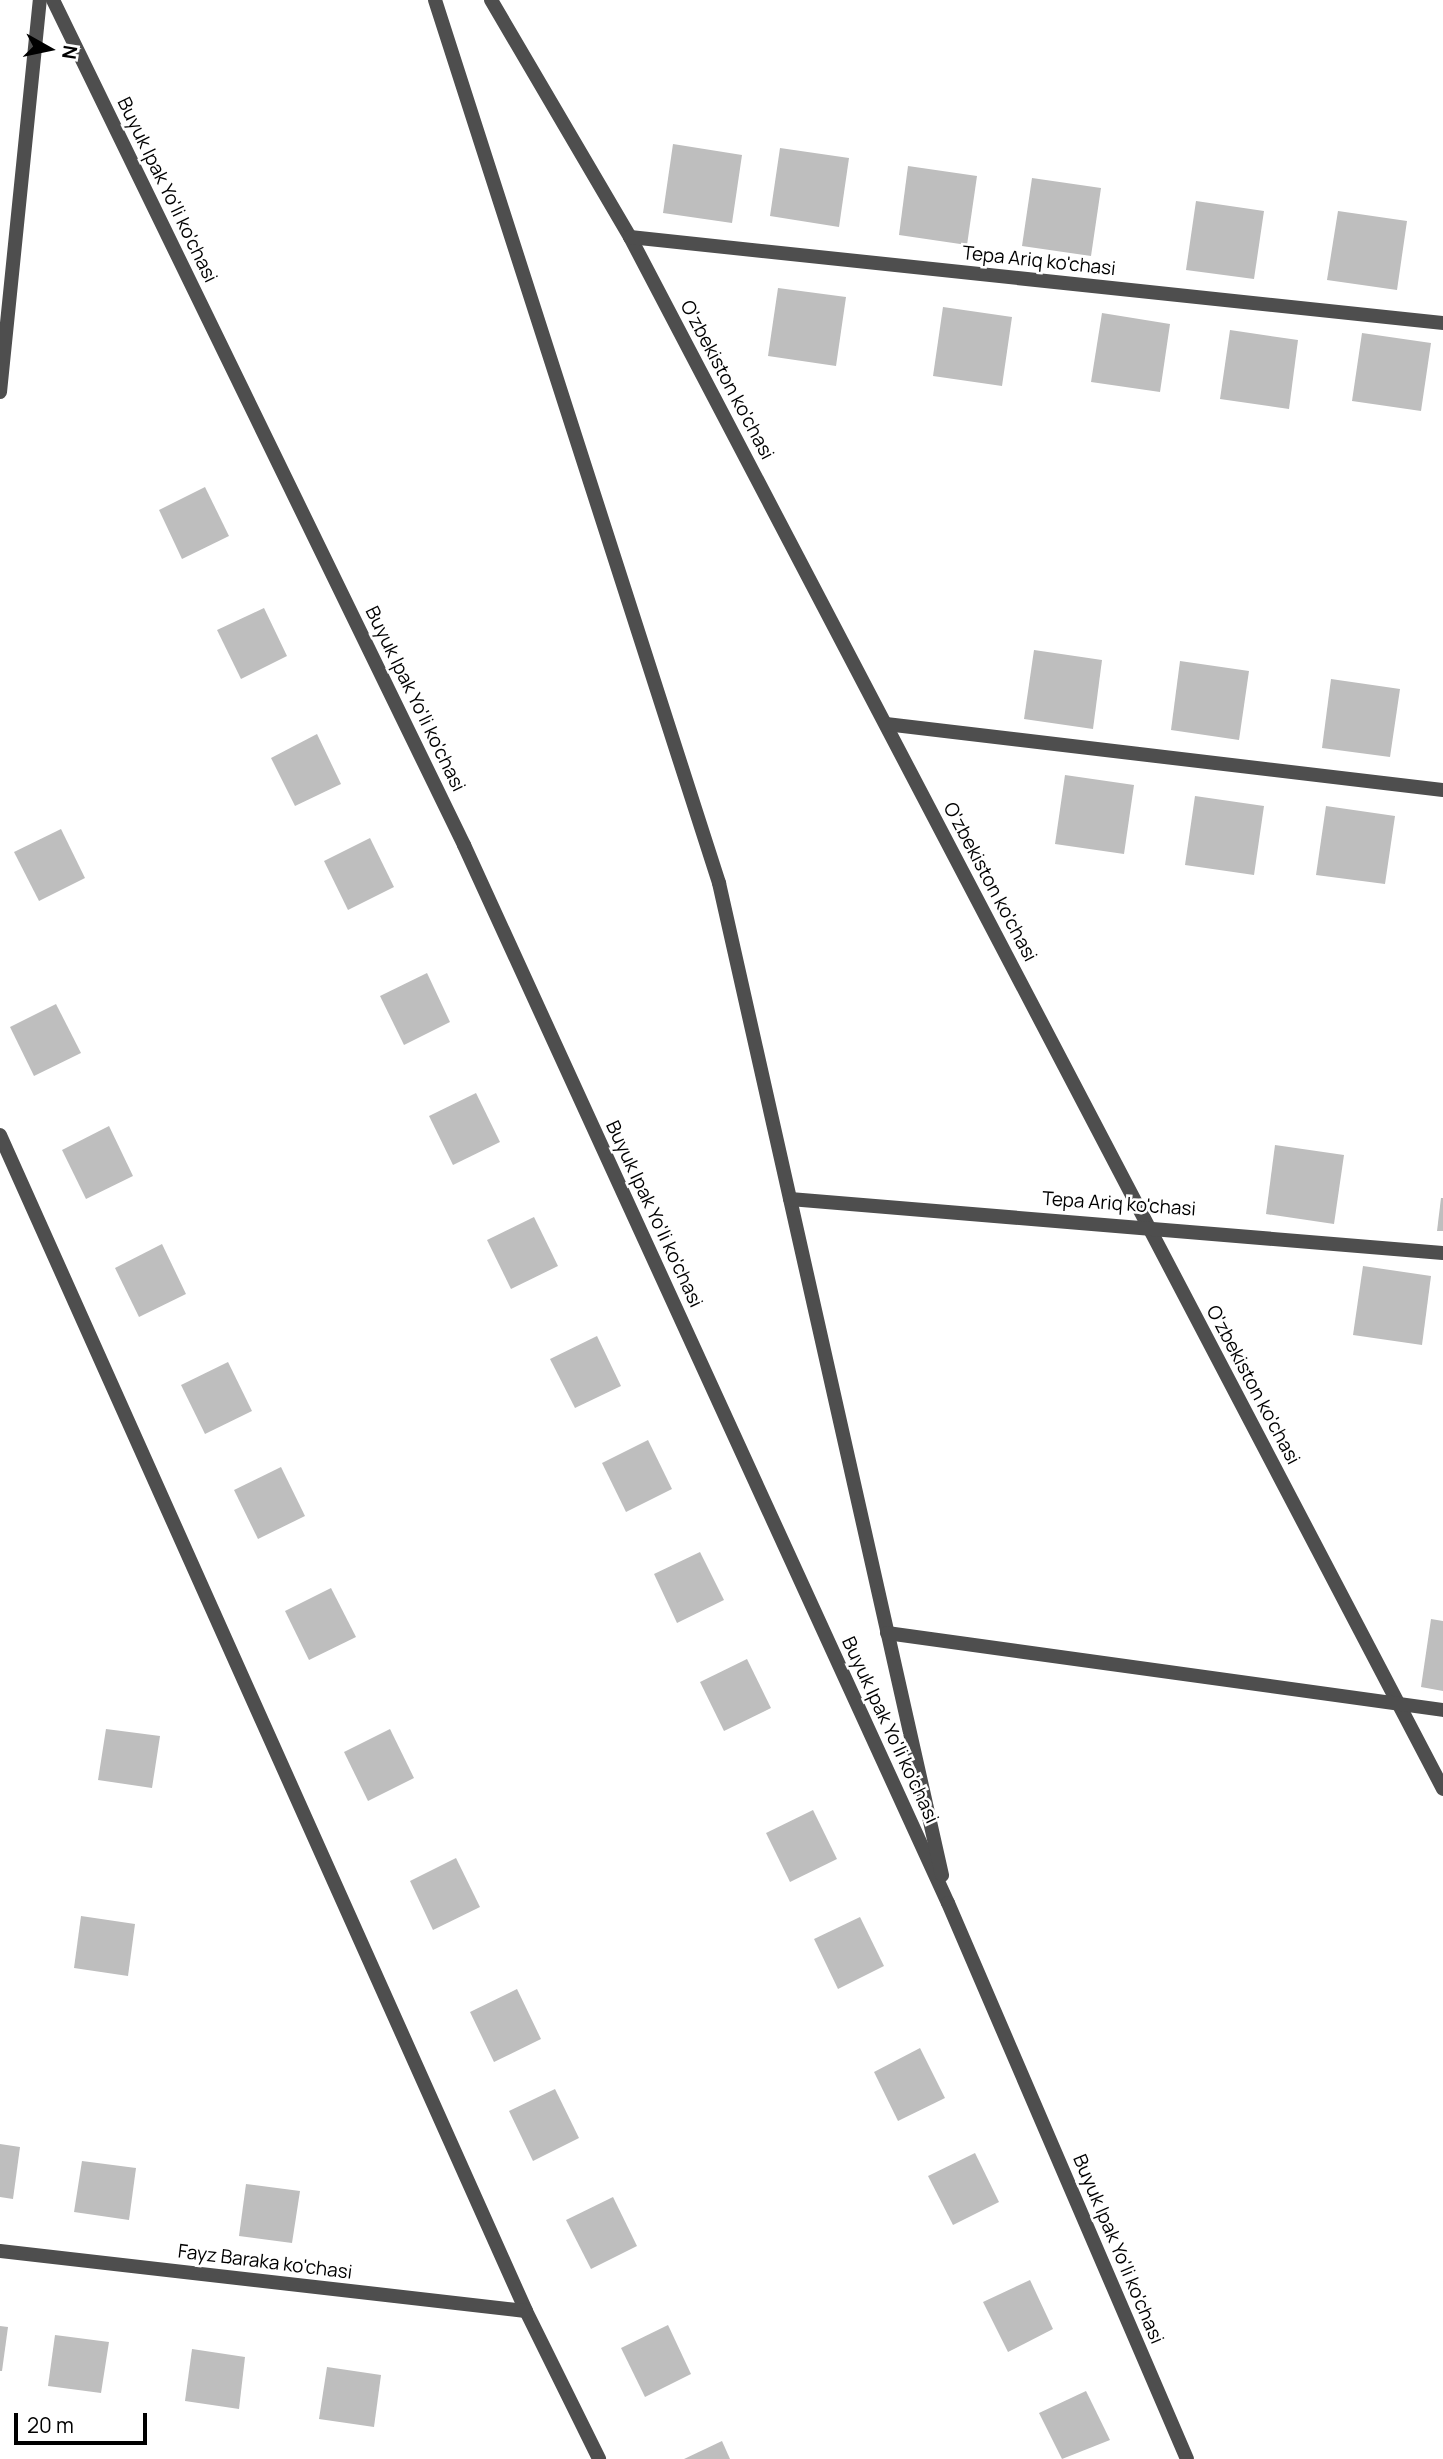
<!DOCTYPE html>
<style>
body{margin:0}
#map{position:relative;width:1443px;height:2459px;overflow:hidden;background:#fff;font-family:Manrope,sans-serif}
div>[style]{position:absolute}
.building>*{inset:0;background:#bebebe}
.minor>*{height:14px;margin:-7px;padding:0 7px;transform-origin:7px;border-radius:7px;background:#4e4e4e}
span{translate:-50% -50%;white-space:nowrap;text-align:center;line-height:1.15;-webkit-text-stroke:5px #fff;paint-order:stroke}
.street-label{font-size:19px;color:#000}
.north{position:absolute;left:14px;top:14px;width:70px;height:70px;-webkit-text-stroke:5px #fff;paint-order:stroke;rotate:99deg;font-size:19px;font-weight:700;line-height:28px;text-align:center;color:#000}
.north::after{content:'';display:block;margin:auto;width:24px;height:32px;background:#000;clip-path:polygon(50% 0,100% 100%,50% 72%,0 100%)}
.scale{position:absolute;left:14px;top:2413px;width:133px;height:32px;box-sizing:border-box;border:4px solid #000;border-top:0;padding-left:9px;font-size:21px;line-height:24px;white-space:nowrap;color:#000;-webkit-text-stroke:5px #fff;paint-order:stroke}
</style>
<div id="map">
<div class="building">
<div style="clip-path:polygon(673px 144px,742px 155px,732px 223px,663px 213px)"></div>
<div style="clip-path:polygon(780px 148px,849px 158px,839px 227px,770px 216px)"></div>
<div style="clip-path:polygon(908px 166px,977px 176px,967px 245px,899px 235px)"></div>
<div style="clip-path:polygon(1032px 178px,1101px 188px,1091px 256px,1022px 246px)"></div>
<div style="clip-path:polygon(1196px 201px,1264px 211px,1254px 279px,1186px 270px)"></div>
<div style="clip-path:polygon(1338px 211px,1407px 221px,1397px 290px,1327px 280px)"></div>
<div style="clip-path:polygon(778px 288px,846px 297px,836px 366px,768px 356px)"></div>
<div style="clip-path:polygon(943px 307px,1012px 317px,1002px 386px,933px 376px)"></div>
<div style="clip-path:polygon(1102px 313px,1170px 324px,1160px 392px,1091px 382px)"></div>
<div style="clip-path:polygon(1230px 330px,1298px 340px,1289px 409px,1220px 399px)"></div>
<div style="clip-path:polygon(1362px 333px,1431px 343px,1421px 411px,1352px 401px)"></div>
<div style="clip-path:polygon(205px 487px,229px 536px,182px 559px,159px 510px)"></div>
<div style="clip-path:polygon(264px 608px,287px 656px,241px 679px,217px 630px)"></div>
<div style="clip-path:polygon(1034px 650px,1102px 660px,1093px 729px,1024px 719px)"></div>
<div style="clip-path:polygon(1180px 661px,1249px 671px,1239px 740px,1171px 730px)"></div>
<div style="clip-path:polygon(1331px 679px,1400px 689px,1390px 757px,1322px 748px)"></div>
<div style="clip-path:polygon(317px 734px,341px 784px,295px 806px,271px 758px)"></div>
<div style="clip-path:polygon(1065px 775px,1134px 785px,1124px 854px,1055px 844px)"></div>
<div style="clip-path:polygon(1195px 796px,1264px 806px,1254px 875px,1185px 865px)"></div>
<div style="clip-path:polygon(1326px 806px,1395px 816px,1385px 884px,1316px 875px)"></div>
<div style="clip-path:polygon(61px 829px,85px 878px,39px 901px,14px 852px)"></div>
<div style="clip-path:polygon(370px 838px,394px 887px,348px 910px,324px 861px)"></div>
<div style="clip-path:polygon(427px 973px,450px 1022px,404px 1045px,380px 996px)"></div>
<div style="clip-path:polygon(56px 1004px,81px 1053px,34px 1076px,10px 1027px)"></div>
<div style="clip-path:polygon(476px 1093px,500px 1142px,453px 1165px,429px 1116px)"></div>
<div style="clip-path:polygon(109px 1126px,133px 1176px,86px 1199px,62px 1150px)"></div>
<div style="clip-path:polygon(1275px 1145px,1344px 1155px,1334px 1224px,1266px 1214px)"></div>
<div style="clip-path:polygon(1441px 1198px,1443px 1198px,1443px 1231px,1437px 1231px)"></div>
<div style="clip-path:polygon(534px 1217px,558px 1266px,511px 1289px,487px 1240px)"></div>
<div style="clip-path:polygon(162px 1244px,186px 1294px,139px 1317px,115px 1268px)"></div>
<div style="clip-path:polygon(1363px 1266px,1431px 1276px,1422px 1345px,1353px 1335px)"></div>
<div style="clip-path:polygon(597px 1336px,621px 1386px,575px 1408px,550px 1359px)"></div>
<div style="clip-path:polygon(228px 1362px,252px 1411px,205px 1434px,181px 1385px)"></div>
<div style="clip-path:polygon(648px 1440px,672px 1489px,626px 1512px,602px 1463px)"></div>
<div style="clip-path:polygon(281px 1467px,305px 1516px,258px 1539px,234px 1490px)"></div>
<div style="clip-path:polygon(700px 1552px,724px 1600px,677px 1623px,654px 1574px)"></div>
<div style="clip-path:polygon(331px 1588px,356px 1637px,309px 1660px,285px 1611px)"></div>
<div style="clip-path:polygon(1431px 1619px,1443px 1621px,1443px 1691px,1421px 1687px)"></div>
<div style="clip-path:polygon(747px 1659px,771px 1708px,724px 1731px,700px 1682px)"></div>
<div style="clip-path:polygon(106px 1729px,160px 1736px,152px 1788px,98px 1780px)"></div>
<div style="clip-path:polygon(390px 1729px,414px 1778px,368px 1801px,344px 1752px)"></div>
<div style="clip-path:polygon(813px 1810px,837px 1859px,790px 1882px,766px 1833px)"></div>
<div style="clip-path:polygon(456px 1858px,480px 1907px,433px 1930px,410px 1881px)"></div>
<div style="clip-path:polygon(81px 1916px,135px 1924px,128px 1976px,74px 1968px)"></div>
<div style="clip-path:polygon(860px 1917px,884px 1966px,838px 1989px,814px 1939px)"></div>
<div style="clip-path:polygon(517px 1989px,541px 2039px,494px 2062px,470px 2012px)"></div>
<div style="clip-path:polygon(920px 2048px,945px 2098px,898px 2121px,874px 2072px)"></div>
<div style="clip-path:polygon(555px 2089px,579px 2138px,533px 2161px,509px 2111px)"></div>
<div style="clip-path:polygon(0 2144px,20px 2147px,13px 2199px,0 2197px)"></div>
<div style="clip-path:polygon(975px 2153px,999px 2202px,953px 2225px,928px 2176px)"></div>
<div style="clip-path:polygon(82px 2161px,136px 2168px,129px 2220px,74px 2212px)"></div>
<div style="clip-path:polygon(246px 2184px,300px 2191px,292px 2243px,239px 2236px)"></div>
<div style="clip-path:polygon(613px 2197px,637px 2246px,591px 2269px,566px 2220px)"></div>
<div style="clip-path:polygon(1030px 2280px,1053px 2329px,1008px 2352px,983px 2302px)"></div>
<div style="clip-path:polygon(668px 2325px,691px 2374px,645px 2397px,621px 2348px)"></div>
<div style="clip-path:polygon(0 2326px,8px 2327px,2px 2371px,0 2371px)"></div>
<div style="clip-path:polygon(55px 2335px,109px 2342px,101px 2393px,48px 2386px)"></div>
<div style="clip-path:polygon(192px 2349px,245px 2357px,239px 2409px,185px 2401px)"></div>
<div style="clip-path:polygon(327px 2367px,381px 2375px,374px 2427px,319px 2419px)"></div>
<div style="clip-path:polygon(1086px 2391px,1110px 2440px,1062px 2459px,1039px 2413px)"></div>
<div style="clip-path:polygon(722px 2441px,730px 2459px,684px 2459px)"></div>
</div>
<div class="minor">
<div style="left:53px;top:0;width:940px;rotate:64.06deg"></div>
<div style="left:464px;top:845px;width:1163px;rotate:65.42deg"></div>
<div style="left:948px;top:1903px;width:605px;rotate:66.74deg"></div>
<div style="left:435px;top:0;width:928px;rotate:72.17deg"></div>
<div style="left:719px;top:883px;width:1017px;rotate:77.33deg"></div>
<div style="left:491px;top:0;width:275px;rotate:59.6deg"></div>
<div style="left:630px;top:237px;width:1752px;rotate:62.35deg"></div>
<div style="left:630px;top:237px;width:818px;rotate:6.04deg"></div>
<div style="left:0;top:392px;width:394px;rotate:-84.2deg"></div>
<div style="left:886px;top:724px;width:561px;rotate:6.76deg"></div>
<div style="left:0;top:1135px;width:1288px;rotate:65.9deg"></div>
<div style="left:526px;top:2311px;width:165px;rotate:63.7deg"></div>
<div style="left:790px;top:1199px;width:655px;rotate:4.73deg"></div>
<div style="left:887px;top:1633px;width:561px;rotate:7.88deg"></div>
<div style="left:0;top:2251px;width:529px;rotate:6.51deg"></div>
</div>
<div class="street-label">
<span style="left:167px;top:190px;rotate:64deg">Buyuk Ipak Yo'li ko'chasi</span>
<span style="left:1039px;top:261px;rotate:6deg">Tepa Ariq ko'chasi</span>
<span style="left:727px;top:380px;rotate:62deg">O'zbekiston ko'chasi</span>
<span style="left:415px;top:699px;rotate:64deg">Buyuk Ipak Yo'li ko'chasi</span>
<span style="left:990px;top:882px;rotate:62deg">O'zbekiston ko'chasi</span>
<span style="left:1119px;top:1204px;rotate:4deg">Tepa Ariq ko'chasi</span>
<span style="left:654px;top:1214px;rotate:65deg">Buyuk Ipak Yo'li ko'chasi</span>
<span style="left:1253px;top:1385px;rotate:62deg">O'zbekiston ko'chasi</span>
<span style="left:890px;top:1730px;rotate:65deg">Buyuk Ipak Yo'li ko'chasi</span>
<span style="left:1118px;top:2249px;rotate:67deg">Buyuk Ipak Yo'li ko'chasi</span>
<span style="left:265px;top:2262px;rotate:7deg">Fayz Baraka ko'chasi</span>
</div>
<div class="north">N</div>
<div class="scale">20 m</div>
</div>
